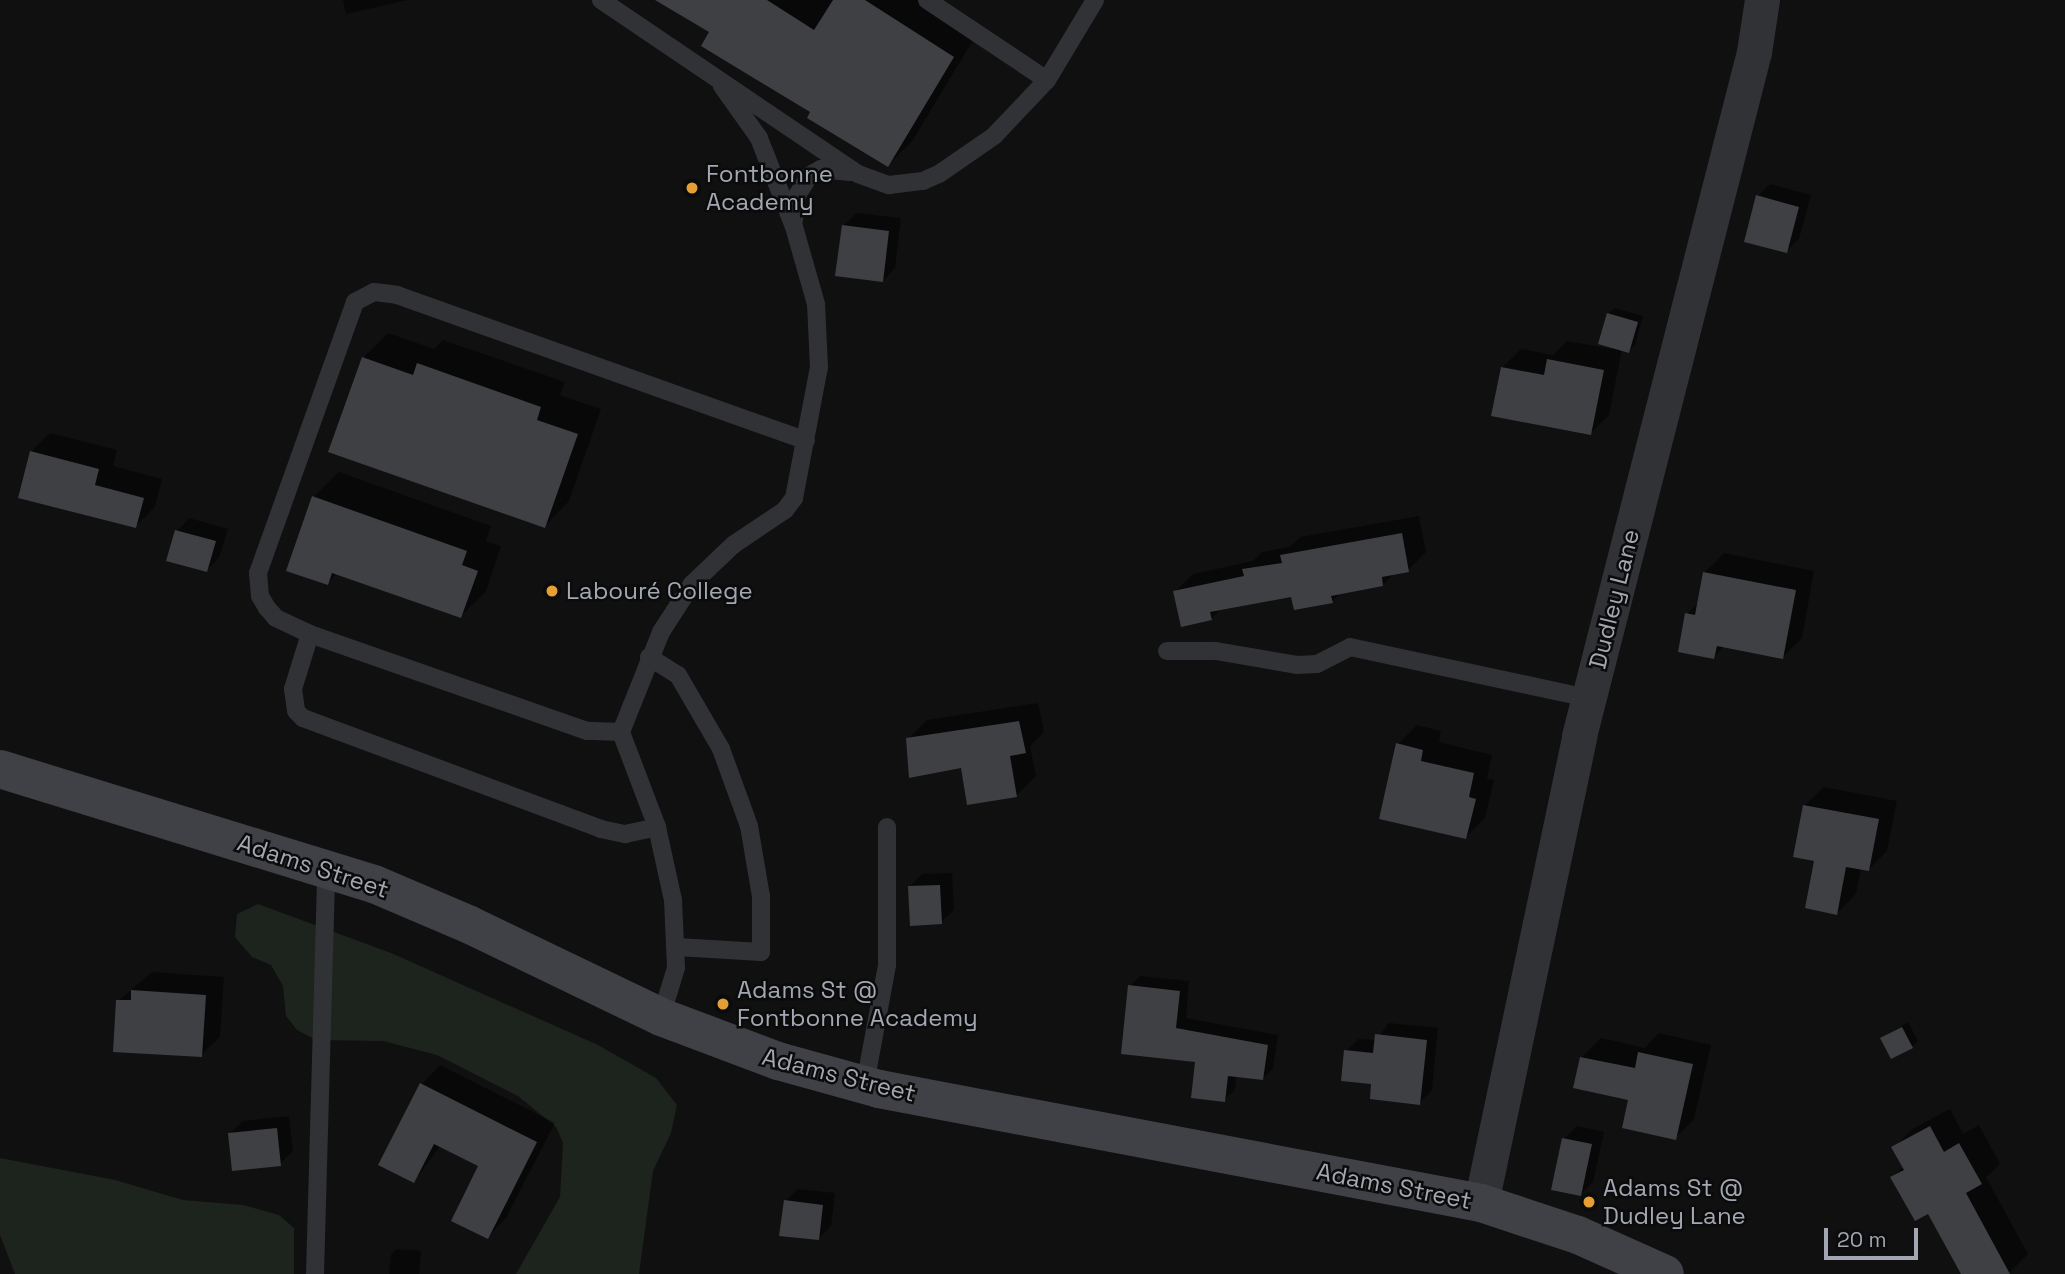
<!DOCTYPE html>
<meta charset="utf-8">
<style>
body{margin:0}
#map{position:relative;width:2065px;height:1274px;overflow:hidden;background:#101011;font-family:"Space Grotesk",sans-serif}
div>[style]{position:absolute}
.green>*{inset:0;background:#1d231d}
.shadow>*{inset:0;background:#0007}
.building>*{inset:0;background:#3f4044}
.service>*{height:18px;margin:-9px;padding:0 9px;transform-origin:9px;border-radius:9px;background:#313236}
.minor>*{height:35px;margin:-17.5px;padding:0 17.5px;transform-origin:17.5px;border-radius:17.5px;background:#313236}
.secondary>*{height:38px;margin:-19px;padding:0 19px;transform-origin:19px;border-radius:19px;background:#3f4146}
.dots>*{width:19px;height:19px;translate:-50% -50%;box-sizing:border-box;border:4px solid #0b0b0c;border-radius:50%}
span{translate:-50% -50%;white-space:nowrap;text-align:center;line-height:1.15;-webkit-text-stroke:5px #0b0b0c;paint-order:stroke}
.poi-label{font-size:24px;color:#a2a7b1}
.left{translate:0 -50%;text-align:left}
.street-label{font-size:24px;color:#a2a7b1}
.scale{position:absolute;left:1824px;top:1228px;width:94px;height:32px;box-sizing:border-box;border:4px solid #a2a7b1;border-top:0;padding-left:9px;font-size:21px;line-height:24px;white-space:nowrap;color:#a2a7b1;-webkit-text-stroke:5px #0b0b0c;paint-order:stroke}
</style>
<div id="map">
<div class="green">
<div style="clip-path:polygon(258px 904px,391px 953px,598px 1045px,656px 1078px,677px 1105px,671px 1133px,653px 1171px,639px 1274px,516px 1274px,560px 1197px,563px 1143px,556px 1127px,518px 1096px,437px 1055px,383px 1041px,316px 1040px,297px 1030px,286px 1016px,283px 986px,271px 965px,252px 957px,235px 937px,237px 914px)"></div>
<div style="clip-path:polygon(0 1158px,115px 1180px,183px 1200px,243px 1205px,279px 1215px,294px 1228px,294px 1274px,15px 1274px,0 1235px)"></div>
</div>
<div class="shadow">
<div style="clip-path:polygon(343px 0,408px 0,346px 14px)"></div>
<div style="clip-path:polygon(670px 0,928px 0,978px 32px,913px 140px,888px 165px)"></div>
<div style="clip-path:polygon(1770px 184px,1811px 195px,1799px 239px,1786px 251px,1758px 196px)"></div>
<div style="clip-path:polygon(856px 213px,901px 218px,895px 268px,883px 281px,843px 226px)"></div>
<div style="clip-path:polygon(1614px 308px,1643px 316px,1635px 345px,1629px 351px,1622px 349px,1609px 415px,1590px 434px,1502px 368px,1521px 349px,1553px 355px,1567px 341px,1613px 349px,1608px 314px)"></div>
<div style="clip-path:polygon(388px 333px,434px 349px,443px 340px,565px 382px,560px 395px,601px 409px,569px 501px,545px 526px,363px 358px)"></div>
<div style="clip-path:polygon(50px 433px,117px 450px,113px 466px,162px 479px,155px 507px,136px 526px,31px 452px)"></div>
<div style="clip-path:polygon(339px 472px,491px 526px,486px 541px,501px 546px,486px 591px,461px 616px,337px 573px,328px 583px,314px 497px)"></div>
<div style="clip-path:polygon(1419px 516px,1426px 552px,1408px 570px,1394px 573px,1383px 585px,1341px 592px,1332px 602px,1293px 595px,1222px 608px,1211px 619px,1175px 592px,1193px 574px,1253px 561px,1262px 552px,1290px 547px,1300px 537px)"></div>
<div style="clip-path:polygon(189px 518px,228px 529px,219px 558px,207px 570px,177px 531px)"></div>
<div style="clip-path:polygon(1724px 553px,1814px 571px,1802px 638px,1783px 657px,1724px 646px,1714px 657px,1687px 614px,1699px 602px,1705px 572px)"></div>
<div style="clip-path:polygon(1038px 703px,1044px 732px,1030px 746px,1036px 776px,1017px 795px,962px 766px,910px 776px,908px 739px,927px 720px)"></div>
<div style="clip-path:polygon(1417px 725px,1441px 731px,1439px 742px,1492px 755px,1487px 779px,1494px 780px,1485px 818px,1466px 837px,1398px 744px)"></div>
<div style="clip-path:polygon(1824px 787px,1897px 801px,1887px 851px,1868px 870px,1861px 868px,1856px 894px,1837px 913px,1816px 859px,1805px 805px)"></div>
<div style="clip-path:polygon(952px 873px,954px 910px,941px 922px,909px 887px,922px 874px)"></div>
<div style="clip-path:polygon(152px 972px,224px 977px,220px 1037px,201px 1055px,118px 1001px)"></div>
<div style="clip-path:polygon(1140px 976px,1189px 981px,1186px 1018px,1278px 1035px,1273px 1068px,1263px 1078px,1236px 1075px,1235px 1090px,1224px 1100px,1197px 1060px,1130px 986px)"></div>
<div style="clip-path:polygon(1908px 1022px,1918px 1041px,1912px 1047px,1882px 1038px)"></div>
<div style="clip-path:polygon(1389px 1023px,1438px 1028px,1432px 1090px,1419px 1103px,1373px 1083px,1346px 1051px,1358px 1039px,1376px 1040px)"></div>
<div style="clip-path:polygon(1659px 1033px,1711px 1045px,1694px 1119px,1675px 1138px,1582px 1057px,1601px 1038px,1645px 1048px)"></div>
<div style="clip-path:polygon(440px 1065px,555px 1123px,506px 1218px,488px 1237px,481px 1165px,441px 1145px,414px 1181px,422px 1084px)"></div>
<div style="clip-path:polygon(1950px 1109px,1963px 1134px,1979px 1125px,2000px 1164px,1986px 1177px,2028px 1254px,2008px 1274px,1963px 1274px,1929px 1211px,1893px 1177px,1904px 1166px,1894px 1148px,1912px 1129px)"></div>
<div style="clip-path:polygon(289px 1116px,293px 1151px,280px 1164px,230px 1133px,243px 1121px)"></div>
<div style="clip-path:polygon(1577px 1126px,1604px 1132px,1593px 1182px,1581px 1194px,1564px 1139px)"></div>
<div style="clip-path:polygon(798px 1189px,835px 1193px,831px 1226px,819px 1238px,785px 1201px)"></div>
<div style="clip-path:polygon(396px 1249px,421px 1251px,419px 1274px,389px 1274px,391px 1255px)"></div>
</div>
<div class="building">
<div style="clip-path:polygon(655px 0,767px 0,814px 30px,833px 0,865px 0,954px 57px,888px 167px,807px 118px,810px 112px,701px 46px,709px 32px)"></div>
<div style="clip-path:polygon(1756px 195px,1799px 207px,1787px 253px,1744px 242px)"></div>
<div style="clip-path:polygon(842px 225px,889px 231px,883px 282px,835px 276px)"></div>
<div style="clip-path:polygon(1607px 313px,1638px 322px,1629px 353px,1598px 344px)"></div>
<div style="clip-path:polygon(362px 357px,413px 375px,417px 363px,541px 407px,537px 420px,578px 434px,545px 528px,328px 452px)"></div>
<div style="clip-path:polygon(1547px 359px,1604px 370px,1591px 435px,1491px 416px,1501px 367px,1544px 375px)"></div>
<div style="clip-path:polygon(30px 451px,99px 469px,95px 485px,144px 498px,136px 528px,18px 498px)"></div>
<div style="clip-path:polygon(312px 496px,467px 551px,462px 565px,478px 571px,461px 618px,332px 573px,328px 585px,286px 571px)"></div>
<div style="clip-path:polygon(175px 530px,216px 541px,207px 572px,166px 561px)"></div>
<div style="clip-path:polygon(1402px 533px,1409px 572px,1382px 577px,1383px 586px,1331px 596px,1333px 603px,1294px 610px,1291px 597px,1210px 612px,1212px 620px,1181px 627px,1173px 591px,1244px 576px,1242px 569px,1282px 563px,1280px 555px)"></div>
<div style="clip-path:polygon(1703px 572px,1796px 590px,1783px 659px,1717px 646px,1714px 659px,1678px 652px,1685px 613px,1695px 615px)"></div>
<div style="clip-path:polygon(1019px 721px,1026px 753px,1010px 756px,1017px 797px,967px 805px,961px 768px,909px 778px,906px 738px)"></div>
<div style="clip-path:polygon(1396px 743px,1423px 750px,1421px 761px,1474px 773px,1469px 797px,1476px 799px,1466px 839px,1379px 819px)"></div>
<div style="clip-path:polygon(1803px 805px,1879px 819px,1869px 871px,1846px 867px,1837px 915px,1805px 908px,1814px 861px,1793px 857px)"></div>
<div style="clip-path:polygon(940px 885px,942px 924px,910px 926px,908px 886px)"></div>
<div style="clip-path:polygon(1128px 985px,1180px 991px,1176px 1028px,1268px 1045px,1263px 1080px,1228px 1076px,1225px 1102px,1191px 1098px,1195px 1062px,1121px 1054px)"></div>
<div style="clip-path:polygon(131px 990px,206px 995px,202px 1057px,113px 1052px,116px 1000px,131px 1000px)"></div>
<div style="clip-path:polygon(1902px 1027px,1913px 1048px,1891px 1059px,1880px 1038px)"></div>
<div style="clip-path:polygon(1375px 1034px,1427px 1040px,1420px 1105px,1370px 1099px,1371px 1084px,1341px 1081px,1344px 1050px,1373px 1053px)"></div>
<div style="clip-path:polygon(1638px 1052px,1693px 1064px,1676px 1140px,1622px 1128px,1628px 1100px,1573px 1088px,1580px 1057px,1635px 1068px)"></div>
<div style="clip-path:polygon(420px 1083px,537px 1142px,488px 1239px,451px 1221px,478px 1166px,434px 1144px,414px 1183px,378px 1165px)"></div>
<div style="clip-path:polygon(1930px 1126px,1944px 1152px,1959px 1143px,1982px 1184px,1966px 1193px,2010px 1274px,1961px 1274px,1928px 1214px,1915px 1221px,1890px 1177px,1904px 1170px,1891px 1147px)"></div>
<div style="clip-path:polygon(277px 1128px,281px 1166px,232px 1171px,228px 1133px)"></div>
<div style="clip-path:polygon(1562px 1138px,1592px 1144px,1581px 1196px,1551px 1190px)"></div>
<div style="clip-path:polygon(784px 1200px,823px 1205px,819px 1240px,779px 1236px)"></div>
</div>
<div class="service">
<div style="left:601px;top:0;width:310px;rotate:34.1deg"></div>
<div style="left:858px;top:174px;width:33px;rotate:20deg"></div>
<div style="left:889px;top:185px;width:34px;rotate:-7deg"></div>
<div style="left:923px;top:181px;width:17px;rotate:-24deg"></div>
<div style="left:939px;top:174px;width:67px;rotate:-34.6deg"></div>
<div style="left:994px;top:136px;width:77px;rotate:-46.6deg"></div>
<div style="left:1047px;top:80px;width:93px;rotate:-59deg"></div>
<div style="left:927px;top:0;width:144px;rotate:33.7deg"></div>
<div style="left:794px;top:220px;width:23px;rotate:-85deg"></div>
<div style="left:796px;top:197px;width:26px;rotate:-58deg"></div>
<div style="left:810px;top:175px;width:13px;rotate:-29deg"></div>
<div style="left:821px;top:169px;width:29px;rotate:6deg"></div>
<div style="left:310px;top:634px;width:58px;rotate:107.2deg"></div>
<div style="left:293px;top:689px;width:22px;rotate:82deg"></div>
<div style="left:296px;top:711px;width:10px;rotate:45deg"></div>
<div style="left:303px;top:718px;width:318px;rotate:20.4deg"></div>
<div style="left:601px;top:829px;width:25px;rotate:12deg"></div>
<div style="left:625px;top:834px;width:33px;rotate:-12deg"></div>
<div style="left:1167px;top:651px;width:49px"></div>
<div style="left:1216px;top:651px;width:82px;rotate:9.8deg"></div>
<div style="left:1297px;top:665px;width:20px;rotate:-3deg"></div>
<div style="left:1317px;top:664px;width:37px;rotate:-27deg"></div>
<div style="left:1350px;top:647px;width:243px;rotate:12.1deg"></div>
<div style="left:649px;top:657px;width:34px;rotate:32deg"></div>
<div style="left:678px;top:675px;width:86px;rotate:59.8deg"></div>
<div style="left:721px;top:749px;width:82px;rotate:70deg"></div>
<div style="left:749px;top:826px;width:71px;rotate:80.3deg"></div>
<div style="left:761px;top:896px;width:56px;rotate:90deg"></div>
<div style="left:761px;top:952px;width:84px;rotate:-176.6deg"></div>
<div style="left:621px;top:732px;width:34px;rotate:-178deg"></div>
<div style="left:587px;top:731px;width:293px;rotate:-160.7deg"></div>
<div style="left:310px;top:634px;width:38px;rotate:-155deg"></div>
<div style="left:276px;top:618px;width:13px;rotate:-132deg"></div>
<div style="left:267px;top:608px;width:14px;rotate:-120deg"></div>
<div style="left:260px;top:596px;width:23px;rotate:-95deg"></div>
<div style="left:258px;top:573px;width:288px;rotate:-70.3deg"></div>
<div style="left:355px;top:302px;width:21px;rotate:-28deg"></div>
<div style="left:374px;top:292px;width:23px;rotate:7deg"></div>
<div style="left:397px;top:295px;width:434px;rotate:19.6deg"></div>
<div style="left:661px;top:1017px;width:51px;rotate:-73deg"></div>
<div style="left:676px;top:968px;width:68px;rotate:-92.5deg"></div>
<div style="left:673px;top:900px;width:75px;rotate:-102.4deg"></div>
<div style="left:657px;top:827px;width:102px;rotate:-110.8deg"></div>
<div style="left:621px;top:732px;width:108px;rotate:-68.2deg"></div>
<div style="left:661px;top:632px;width:57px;rotate:-57.1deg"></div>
<div style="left:692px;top:584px;width:57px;rotate:-43.6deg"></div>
<div style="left:733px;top:545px;width:63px;rotate:-33.9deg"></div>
<div style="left:785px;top:510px;width:15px;rotate:-53deg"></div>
<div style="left:794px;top:498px;width:133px;rotate:-79.2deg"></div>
<div style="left:819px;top:367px;width:63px;rotate:-92.7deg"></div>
<div style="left:816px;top:304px;width:80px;rotate:-105.9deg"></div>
<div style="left:794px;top:227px;width:96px;rotate:-111.5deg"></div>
<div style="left:759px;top:138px;width:64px;rotate:-125.4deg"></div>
<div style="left:865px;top:1084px;width:121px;rotate:-79.5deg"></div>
<div style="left:887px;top:965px;width:138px;rotate:-90deg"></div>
<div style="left:315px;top:1274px;width:406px;rotate:-88.4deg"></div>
</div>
<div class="minor">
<div style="left:1481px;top:1203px;width:477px;rotate:-78.1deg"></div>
<div style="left:1579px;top:736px;width:706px;rotate:-75.65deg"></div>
<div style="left:1754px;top:52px;width:53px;rotate:-81.3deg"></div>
</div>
<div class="secondary">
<div style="left:0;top:769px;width:391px;rotate:17.1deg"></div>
<div style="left:374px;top:884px;width:104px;rotate:23.1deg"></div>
<div style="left:470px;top:925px;width:212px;rotate:25.7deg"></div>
<div style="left:661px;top:1017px;width:125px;rotate:20.6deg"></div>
<div style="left:778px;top:1061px;width:105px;rotate:15.5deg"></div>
<div style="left:879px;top:1089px;width:613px;rotate:10.72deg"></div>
<div style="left:1481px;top:1203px;width:102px;rotate:18.3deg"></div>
<div style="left:1578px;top:1235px;width:95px;rotate:24.1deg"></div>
</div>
<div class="dots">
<div style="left:692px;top:188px;background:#e59f34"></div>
<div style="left:552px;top:591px;background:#e59f34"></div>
<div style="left:723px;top:1004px;background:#e59f34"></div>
<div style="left:1589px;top:1202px;background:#e59f34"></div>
</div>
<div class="poi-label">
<span class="left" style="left:706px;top:188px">Fontbonne<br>Academy</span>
<span class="left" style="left:566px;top:591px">Labouré College</span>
<span class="left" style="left:737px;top:1004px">Adams St @<br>Fontbonne Academy</span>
<span class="left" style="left:1603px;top:1202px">Adams St @<br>Dudley Lane</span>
</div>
<div class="street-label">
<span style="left:1614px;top:599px;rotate:-76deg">Dudley Lane</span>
<span style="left:313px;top:866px;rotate:18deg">Adams Street</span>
<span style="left:839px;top:1075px;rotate:14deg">Adams Street</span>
<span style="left:1394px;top:1186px;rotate:11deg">Adams Street</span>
</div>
<div class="scale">20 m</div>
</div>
